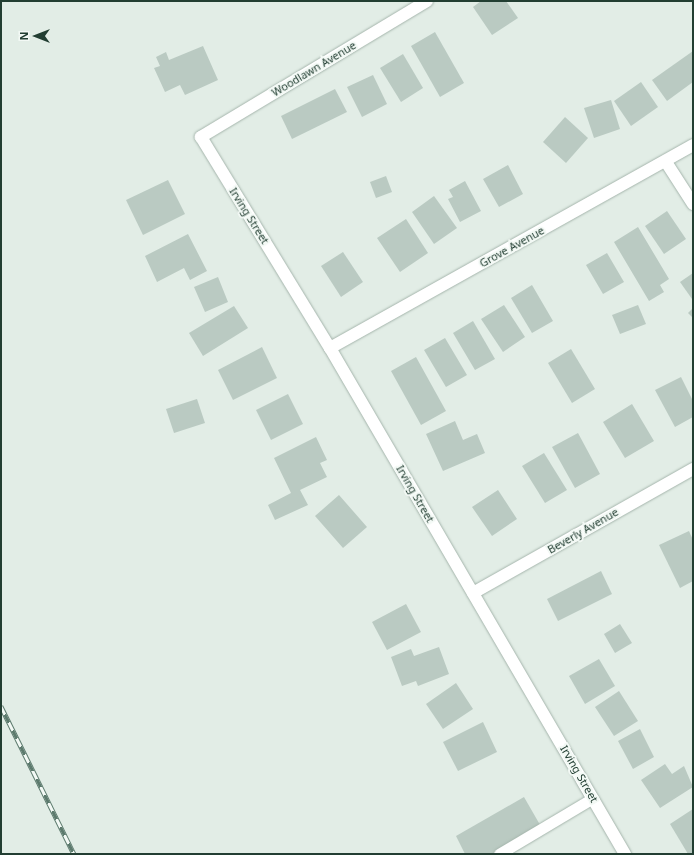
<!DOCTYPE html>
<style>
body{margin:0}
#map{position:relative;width:694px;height:855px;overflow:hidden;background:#e2ede6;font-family:"Noto Sans",sans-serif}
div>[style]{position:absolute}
.building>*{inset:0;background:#bacac2}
.roads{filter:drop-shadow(0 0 1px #a5b5ac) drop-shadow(0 0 1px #a5b5ac)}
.lane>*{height:11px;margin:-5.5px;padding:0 5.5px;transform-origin:5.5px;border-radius:5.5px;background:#fff}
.street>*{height:12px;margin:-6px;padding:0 6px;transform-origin:6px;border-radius:6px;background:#fff}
.rail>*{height:4.5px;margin-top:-2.25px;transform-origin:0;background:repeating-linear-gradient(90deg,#f3f9f5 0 9px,#5c7a6d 0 18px);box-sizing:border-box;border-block:1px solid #5c7a6d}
span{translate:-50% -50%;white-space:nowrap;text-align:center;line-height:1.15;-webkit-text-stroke:4px #f3f9f5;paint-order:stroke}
.street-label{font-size:11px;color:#223e32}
.frame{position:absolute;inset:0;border:2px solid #223e32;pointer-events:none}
.north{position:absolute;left:16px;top:16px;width:40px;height:40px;-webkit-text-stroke:3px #f3f9f5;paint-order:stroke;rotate:270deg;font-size:11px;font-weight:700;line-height:16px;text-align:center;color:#223e32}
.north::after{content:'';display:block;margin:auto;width:14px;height:18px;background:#223e32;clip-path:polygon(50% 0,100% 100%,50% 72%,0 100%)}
</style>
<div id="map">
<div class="building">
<div style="clip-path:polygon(481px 1px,506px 1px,518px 18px,492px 35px,473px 7px)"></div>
<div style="clip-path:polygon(435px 32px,464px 83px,440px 97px,411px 46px)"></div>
<div style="clip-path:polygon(203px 46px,218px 80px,185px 95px,180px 85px,165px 92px,154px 68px,160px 66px,156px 57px,166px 52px,169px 60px)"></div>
<div style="clip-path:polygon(693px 51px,693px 82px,667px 101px,652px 80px)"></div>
<div style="clip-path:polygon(403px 54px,423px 88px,401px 102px,380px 68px)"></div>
<div style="clip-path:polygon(373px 75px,387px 104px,362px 117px,347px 87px)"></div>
<div style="clip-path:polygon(641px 82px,658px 107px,631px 126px,614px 101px)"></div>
<div style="clip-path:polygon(335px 89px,347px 112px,292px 139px,281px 116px)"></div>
<div style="clip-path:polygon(611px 100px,620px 129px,594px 138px,584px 108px)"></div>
<div style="clip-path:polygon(565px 117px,588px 138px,566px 163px,543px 142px)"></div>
<div style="clip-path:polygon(508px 165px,523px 194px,499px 207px,483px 179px)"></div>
<div style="clip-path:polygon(386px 176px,392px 192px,376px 198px,370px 182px)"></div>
<div style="clip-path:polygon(168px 180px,185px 214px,143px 235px,126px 200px)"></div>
<div style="clip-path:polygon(465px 181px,481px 211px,460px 222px,448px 199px,453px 197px,449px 190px)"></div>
<div style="clip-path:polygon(434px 196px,457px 228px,434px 244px,412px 212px)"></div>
<div style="clip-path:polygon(667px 211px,686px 239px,664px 254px,645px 226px)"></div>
<div style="clip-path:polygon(406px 219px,428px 253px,400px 272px,377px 238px)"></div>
<div style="clip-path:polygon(638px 227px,669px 279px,660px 285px,664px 292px,649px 301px,614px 242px)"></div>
<div style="clip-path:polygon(188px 234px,207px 271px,190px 280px,184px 268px,157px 282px,145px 256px)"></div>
<div style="clip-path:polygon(343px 252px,363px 282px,341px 297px,321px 266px)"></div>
<div style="clip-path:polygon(607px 253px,624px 282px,603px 294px,586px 265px)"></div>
<div style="clip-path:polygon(693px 273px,693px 298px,692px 299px,680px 282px)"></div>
<div style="clip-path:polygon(218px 277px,228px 302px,205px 312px,194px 287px)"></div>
<div style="clip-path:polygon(532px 285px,553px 321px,532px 333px,511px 298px)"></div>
<div style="clip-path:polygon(504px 305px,525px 337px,503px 352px,481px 319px)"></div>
<div style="clip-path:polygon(638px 305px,646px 324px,620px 334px,612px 315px)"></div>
<div style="clip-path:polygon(234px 306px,248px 328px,203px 356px,189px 333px)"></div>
<div style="clip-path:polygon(693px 308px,693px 318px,688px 313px)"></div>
<div style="clip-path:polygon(473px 321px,495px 359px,475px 370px,453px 333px)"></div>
<div style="clip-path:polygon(445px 338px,467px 375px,446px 387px,424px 350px)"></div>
<div style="clip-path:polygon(262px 347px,277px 378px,233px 400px,218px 370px)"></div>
<div style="clip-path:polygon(571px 349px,595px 389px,572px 403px,548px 363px)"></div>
<div style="clip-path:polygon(416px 357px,446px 411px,421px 425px,391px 371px)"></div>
<div style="clip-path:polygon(681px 377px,693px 401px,693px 417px,675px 427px,655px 390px)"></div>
<div style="clip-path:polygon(288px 394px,303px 424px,271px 440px,256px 410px)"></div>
<div style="clip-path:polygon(197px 399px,205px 423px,174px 433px,166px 409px)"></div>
<div style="clip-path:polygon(632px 404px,654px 441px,625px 458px,603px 422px)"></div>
<div style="clip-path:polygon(455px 421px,463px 440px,477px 434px,485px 453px,443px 471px,426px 434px)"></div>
<div style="clip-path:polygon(578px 433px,600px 474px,575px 488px,552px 447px)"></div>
<div style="clip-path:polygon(316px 437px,327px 460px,320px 463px,327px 477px,300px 490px,308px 505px,275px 520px,268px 505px,291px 493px,274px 458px)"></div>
<div style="clip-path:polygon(544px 453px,567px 490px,545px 503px,522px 466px)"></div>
<div style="clip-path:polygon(498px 490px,517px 519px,492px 536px,472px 507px)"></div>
<div style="clip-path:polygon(339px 495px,367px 527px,343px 548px,315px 516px)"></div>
<div style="clip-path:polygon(689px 531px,693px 540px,693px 581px,680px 588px,659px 545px)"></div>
<div style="clip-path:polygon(601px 571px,612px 594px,558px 621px,547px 599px)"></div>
<div style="clip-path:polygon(406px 604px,421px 632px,387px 650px,372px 622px)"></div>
<div style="clip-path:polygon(620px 624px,632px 643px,615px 653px,604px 634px)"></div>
<div style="clip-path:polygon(439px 647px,449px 674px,418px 686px,416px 681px,402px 686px,391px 657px,411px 649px,414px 656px)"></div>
<div style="clip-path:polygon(599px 659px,615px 686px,585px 704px,569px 676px)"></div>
<div style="clip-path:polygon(456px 683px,473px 709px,443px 729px,426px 704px)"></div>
<div style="clip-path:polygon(619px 691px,638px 721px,614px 736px,595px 707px)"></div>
<div style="clip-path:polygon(483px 722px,497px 752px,458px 771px,443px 742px)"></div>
<div style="clip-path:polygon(640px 729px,654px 757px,633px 769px,618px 741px)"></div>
<div style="clip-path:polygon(665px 764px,672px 774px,684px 766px,693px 787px,660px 808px,641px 780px)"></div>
<div style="clip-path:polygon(524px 797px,543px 830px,500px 854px,465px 854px,456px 836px)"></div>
<div style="clip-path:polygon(693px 809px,693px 854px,688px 854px,670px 824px)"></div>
</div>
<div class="roads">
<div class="lane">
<div style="left:499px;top:854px;width:109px;rotate:-30.8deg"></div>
</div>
<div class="street">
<div style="left:427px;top:1px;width:264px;rotate:149deg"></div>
<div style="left:201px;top:137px;width:247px;rotate:58.6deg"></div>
<div style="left:330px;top:348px;width:586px;rotate:59.76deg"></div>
<div style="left:666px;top:162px;width:50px;rotate:57.3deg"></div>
<div style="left:330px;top:348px;width:416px;rotate:-29.2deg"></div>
<div style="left:473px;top:593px;width:253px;rotate:-29.4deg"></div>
</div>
</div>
<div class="rail">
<div style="left:1px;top:706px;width:165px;rotate:63.7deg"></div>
</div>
<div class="street-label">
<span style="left:314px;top:69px;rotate:-31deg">Woodlawn Avenue</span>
<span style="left:249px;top:216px;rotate:58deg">Irving Street</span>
<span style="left:512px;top:247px;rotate:-29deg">Grove Avenue</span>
<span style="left:415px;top:494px;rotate:60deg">Irving Street</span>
<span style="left:583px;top:531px;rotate:-30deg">Beverly Avenue</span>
<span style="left:579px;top:774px;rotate:60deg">Irving Street</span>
</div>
<div class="frame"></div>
<div class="north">N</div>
</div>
